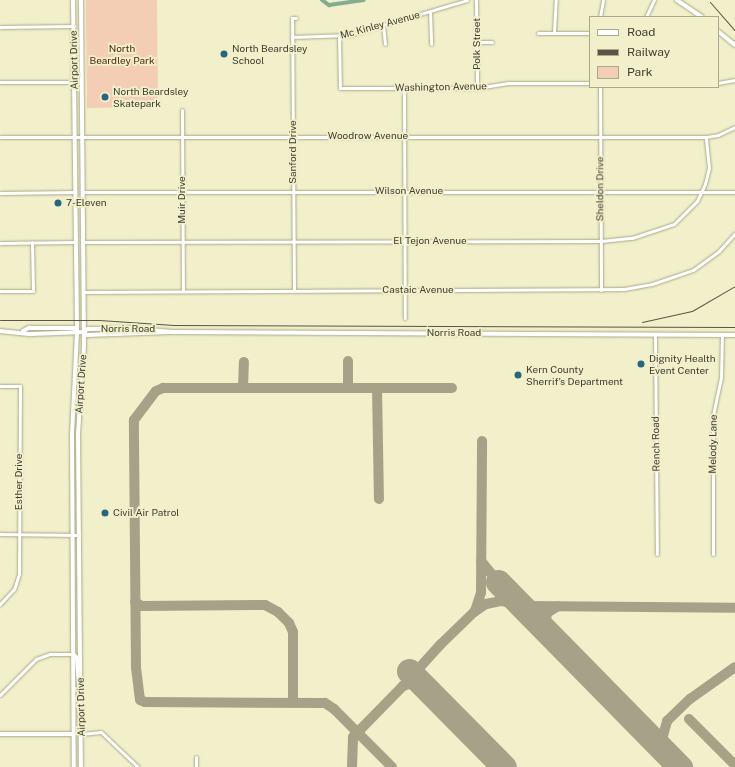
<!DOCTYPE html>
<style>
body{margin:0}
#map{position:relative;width:735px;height:767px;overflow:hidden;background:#f2efcb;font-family:"Public Sans",sans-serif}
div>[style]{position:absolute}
.green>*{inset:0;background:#f3cdb4}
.canal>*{height:4px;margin:-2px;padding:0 2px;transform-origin:2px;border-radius:2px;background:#84ad8e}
.taxiway>*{height:10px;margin:-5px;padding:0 5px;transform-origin:5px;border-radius:5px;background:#a5a288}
.runway>*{height:25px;margin:-12.5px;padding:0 12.5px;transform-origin:12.5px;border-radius:12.5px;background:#a5a288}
.roads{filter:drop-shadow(0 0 1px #aca987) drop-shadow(0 0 1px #aca987)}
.minor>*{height:3px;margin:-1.5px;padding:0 1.5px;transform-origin:1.5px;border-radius:1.5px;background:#fff}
.tertiary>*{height:3.5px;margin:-1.75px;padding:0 1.75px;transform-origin:1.75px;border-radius:1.75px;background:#fff}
.secondary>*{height:4px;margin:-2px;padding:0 2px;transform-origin:2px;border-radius:2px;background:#fff}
.rail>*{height:1px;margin:-0.5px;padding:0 0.5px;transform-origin:0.5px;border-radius:0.5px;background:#585645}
.dots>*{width:11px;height:11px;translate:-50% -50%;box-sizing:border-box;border:2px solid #f2efcb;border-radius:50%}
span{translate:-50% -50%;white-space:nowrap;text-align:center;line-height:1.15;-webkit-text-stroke:3.5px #f2efcb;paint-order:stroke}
.street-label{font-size:10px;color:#3f3d2f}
.park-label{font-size:10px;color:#522907}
.poi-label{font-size:10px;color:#3f3d2f}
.left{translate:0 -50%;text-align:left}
.legend{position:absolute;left:589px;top:16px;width:130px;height:72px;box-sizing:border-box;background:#f2efcb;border:1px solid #aaa88d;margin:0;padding:5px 7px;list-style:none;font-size:12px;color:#3f3d2f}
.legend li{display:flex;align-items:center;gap:8px;height:20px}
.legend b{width:20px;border:1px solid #aaa88d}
</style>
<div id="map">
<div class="green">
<div style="clip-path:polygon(86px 0,157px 0,158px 107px,87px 108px)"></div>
</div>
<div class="canal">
<div style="left:322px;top:0;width:9px;rotate:36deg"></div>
<div style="left:329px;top:5px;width:35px;rotate:-8deg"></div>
</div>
<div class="taxiway">
<div style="left:348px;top:361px;width:27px;rotate:90deg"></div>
<div style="left:243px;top:388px;width:26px;rotate:-88deg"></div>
<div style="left:377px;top:388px;width:111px;rotate:89deg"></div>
<div style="left:481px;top:561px;width:27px;rotate:51deg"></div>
<div style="left:135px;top:602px;width:8px;rotate:30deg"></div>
<div style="left:142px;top:606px;width:123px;rotate:-0.5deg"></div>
<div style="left:265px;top:605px;width:15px;rotate:28deg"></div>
<div style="left:278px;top:612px;width:16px;rotate:45deg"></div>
<div style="left:289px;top:623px;width:10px;rotate:66deg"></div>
<div style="left:293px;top:632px;width:71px;rotate:90deg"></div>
<div style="left:517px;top:605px;width:40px;rotate:43deg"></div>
<div style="left:558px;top:606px;width:13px;rotate:148deg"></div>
<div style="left:547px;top:613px;width:13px;rotate:99deg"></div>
<div style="left:545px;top:626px;width:43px;rotate:47.8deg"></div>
<div style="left:475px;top:611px;width:19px;rotate:-72deg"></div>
<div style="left:481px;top:593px;width:152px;rotate:-89.6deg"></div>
<div style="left:440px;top:704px;width:28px;rotate:-135deg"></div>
<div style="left:420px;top:684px;width:9px;rotate:-174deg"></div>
<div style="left:411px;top:683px;width:9px;rotate:159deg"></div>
<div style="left:403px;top:686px;width:57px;rotate:-47.9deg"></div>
<div style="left:441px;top:644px;width:46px;rotate:-44.1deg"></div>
<div style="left:474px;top:612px;width:14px;rotate:-34deg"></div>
<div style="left:486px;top:604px;width:16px;rotate:-11deg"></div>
<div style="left:502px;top:601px;width:25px;rotate:12deg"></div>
<div style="left:526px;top:606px;width:209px;rotate:0.5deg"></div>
<div style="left:689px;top:719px;width:65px;rotate:45deg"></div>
<div style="left:669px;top:755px;width:17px;rotate:-114deg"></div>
<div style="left:662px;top:739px;width:19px;rotate:-74deg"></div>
<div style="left:667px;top:721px;width:32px;rotate:-44deg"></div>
<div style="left:690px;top:699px;width:55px;rotate:-35.4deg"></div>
<div style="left:352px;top:767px;width:30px;rotate:-88deg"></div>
<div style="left:353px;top:737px;width:71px;rotate:-45.6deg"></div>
<div style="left:392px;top:767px;width:82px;rotate:-135deg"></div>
<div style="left:334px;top:709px;width:11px;rotate:-146deg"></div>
<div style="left:325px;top:703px;width:180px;rotate:-179.7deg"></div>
<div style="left:145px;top:702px;width:5px;rotate:-158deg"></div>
<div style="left:140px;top:700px;width:32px;rotate:-97deg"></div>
<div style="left:136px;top:668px;width:248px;rotate:-90.5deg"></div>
<div style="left:134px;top:420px;width:36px;rotate:-53deg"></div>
<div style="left:156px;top:391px;width:8px;rotate:-23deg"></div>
<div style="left:163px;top:388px;width:289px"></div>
</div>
<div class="runway">
<div style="left:498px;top:582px;width:260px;rotate:45.5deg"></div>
<div style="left:409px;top:671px;width:135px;rotate:45.3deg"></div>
</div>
<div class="roads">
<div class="minor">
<div style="left:476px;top:0;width:88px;rotate:89.3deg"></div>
<div style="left:430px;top:11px;width:33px;rotate:88deg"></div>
<div style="left:600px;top:17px;width:17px;rotate:-80deg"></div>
<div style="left:646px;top:17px;width:19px;rotate:-65deg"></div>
<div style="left:383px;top:25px;width:19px;rotate:84deg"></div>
<div style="left:0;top:27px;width:74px;rotate:-0.8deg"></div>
<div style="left:538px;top:33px;width:52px"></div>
<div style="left:554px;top:33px;width:33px;rotate:-87deg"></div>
<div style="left:292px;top:37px;width:57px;rotate:-2deg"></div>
<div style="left:349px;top:35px;width:123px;rotate:-16.5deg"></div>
<div style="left:339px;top:37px;width:51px;rotate:88.9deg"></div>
<div style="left:340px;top:88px;width:137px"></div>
<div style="left:477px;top:88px;width:33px;rotate:-9deg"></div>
<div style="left:510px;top:83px;width:80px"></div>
<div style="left:477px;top:42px;width:15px"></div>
<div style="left:0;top:82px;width:74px"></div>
<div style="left:718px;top:83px;width:17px;rotate:-10deg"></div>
<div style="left:600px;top:87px;width:203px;rotate:89.7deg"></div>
<div style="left:404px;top:88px;width:230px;rotate:89.8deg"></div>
<div style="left:182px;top:110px;width:180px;rotate:89.7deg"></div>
<div style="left:0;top:137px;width:706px"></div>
<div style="left:706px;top:137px;width:12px;rotate:-9deg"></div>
<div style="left:718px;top:135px;width:19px;rotate:-25deg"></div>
<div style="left:83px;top:192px;width:652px"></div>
<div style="left:0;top:193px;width:75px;rotate:-0.8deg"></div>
<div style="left:83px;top:242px;width:518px;rotate:-0.11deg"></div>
<div style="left:601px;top:241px;width:31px;rotate:-6deg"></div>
<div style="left:632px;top:238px;width:44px;rotate:-18.4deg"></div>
<div style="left:674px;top:224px;width:33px;rotate:-45deg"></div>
<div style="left:697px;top:201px;width:19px;rotate:-65deg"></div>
<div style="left:705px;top:184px;width:16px;rotate:-76deg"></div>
<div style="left:709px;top:168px;width:31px;rotate:-96deg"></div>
<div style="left:0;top:243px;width:75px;rotate:-0.8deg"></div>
<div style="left:294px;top:290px;width:272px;rotate:-90.4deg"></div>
<div style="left:292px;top:18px;width:4px"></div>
<div style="left:0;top:291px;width:33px"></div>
<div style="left:33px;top:291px;width:49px;rotate:-91.2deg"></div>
<div style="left:84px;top:292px;width:540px;rotate:-0.32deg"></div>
<div style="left:624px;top:289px;width:28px;rotate:-10deg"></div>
<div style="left:652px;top:284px;width:43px;rotate:-18.9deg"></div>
<div style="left:693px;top:270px;width:32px;rotate:-36deg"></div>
<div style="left:719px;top:251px;width:24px;rotate:-48deg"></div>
<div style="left:655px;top:334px;width:220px;rotate:89.5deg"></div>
<div style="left:0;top:386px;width:20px"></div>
<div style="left:20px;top:386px;width:188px;rotate:90.3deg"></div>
<div style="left:19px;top:574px;width:16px;rotate:108deg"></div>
<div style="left:14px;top:589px;width:21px;rotate:133deg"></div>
<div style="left:0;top:534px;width:79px;rotate:0.7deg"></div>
<div style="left:713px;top:554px;width:139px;rotate:-90deg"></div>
<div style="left:713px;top:415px;width:38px;rotate:-78deg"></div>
<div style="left:721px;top:378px;width:44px;rotate:-88.7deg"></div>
<div style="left:0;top:695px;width:51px;rotate:-45deg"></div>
<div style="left:36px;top:659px;width:15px;rotate:-20deg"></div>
<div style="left:50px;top:654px;width:23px"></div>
<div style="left:81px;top:734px;width:20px;rotate:-6deg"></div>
<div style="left:101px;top:732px;width:51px;rotate:43.4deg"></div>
<div style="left:196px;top:767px;width:10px;rotate:-90deg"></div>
</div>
<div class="tertiary">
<div style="left:677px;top:0;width:30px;rotate:34deg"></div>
<div style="left:718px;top:31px;width:22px;rotate:39deg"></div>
<div style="left:0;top:331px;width:31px;rotate:6deg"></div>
<div style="left:31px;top:334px;width:53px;rotate:-2.2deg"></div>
<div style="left:84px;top:332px;width:4px;rotate:45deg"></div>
<div style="left:87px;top:335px;width:83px;rotate:-2.1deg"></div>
<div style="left:23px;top:331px;width:7px;rotate:-27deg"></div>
<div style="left:29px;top:328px;width:45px"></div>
<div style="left:74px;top:328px;width:5px;rotate:53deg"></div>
<div style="left:84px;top:332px;width:5px;rotate:-37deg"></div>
<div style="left:88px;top:329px;width:39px;rotate:-1deg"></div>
<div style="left:127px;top:328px;width:46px;rotate:5deg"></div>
<div style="left:173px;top:332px;width:562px;rotate:0.31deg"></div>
<div style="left:0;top:734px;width:74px"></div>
</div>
<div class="secondary">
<div style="left:73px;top:0;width:332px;rotate:89.3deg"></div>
<div style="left:77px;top:332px;width:102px;rotate:92.8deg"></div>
<div style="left:72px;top:434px;width:333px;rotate:89.7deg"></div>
<div style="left:81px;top:0;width:346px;rotate:89.5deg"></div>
<div style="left:84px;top:346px;width:87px;rotate:93.9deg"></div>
<div style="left:78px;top:433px;width:334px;rotate:89.5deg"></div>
<div style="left:73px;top:654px;width:6px;rotate:45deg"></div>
<div style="left:77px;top:658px;width:29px;rotate:86deg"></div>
</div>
</div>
<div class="rail">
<div style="left:710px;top:2px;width:38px;rotate:49deg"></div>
<div style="left:0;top:320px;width:99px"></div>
<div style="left:99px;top:320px;width:75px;rotate:3.8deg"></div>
<div style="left:174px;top:325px;width:561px;rotate:0.2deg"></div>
<div style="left:642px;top:322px;width:51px;rotate:-12.4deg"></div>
<div style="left:692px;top:311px;width:50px;rotate:-30.2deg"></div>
</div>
<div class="dots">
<div style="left:224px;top:54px;background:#28667c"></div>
<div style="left:105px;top:97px;background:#28667c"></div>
<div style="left:58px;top:203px;background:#28667c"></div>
<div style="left:641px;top:364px;background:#28667c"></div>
<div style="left:518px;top:375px;background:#28667c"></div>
<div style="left:105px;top:513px;background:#28667c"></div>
</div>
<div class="street-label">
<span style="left:380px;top:25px;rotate:-15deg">Mc Kinley Avenue</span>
<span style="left:477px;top:44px;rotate:-90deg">Polk Street</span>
<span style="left:74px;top:60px;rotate:-91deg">Airport Drive</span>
<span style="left:441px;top:87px;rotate:-1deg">Washington Avenue</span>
<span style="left:368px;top:136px">Woodrow Avenue</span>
<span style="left:293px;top:152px;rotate:-90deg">Sanford Drive</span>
<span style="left:600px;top:189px;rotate:-90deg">Sheldon Drive</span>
<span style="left:409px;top:191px">Wilson Avenue</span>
<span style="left:182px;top:200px;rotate:-90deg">Muir Drive</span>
<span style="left:430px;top:241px">El Tejon Avenue</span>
<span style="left:418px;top:290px">Castaic Avenue</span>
<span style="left:128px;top:329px">Norris Road</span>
<span style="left:454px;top:333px">Norris Road</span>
<span style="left:81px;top:384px;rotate:-86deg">Airport Drive</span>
<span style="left:656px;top:444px;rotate:-91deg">Rench Road</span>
<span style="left:713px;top:444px;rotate:-89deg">Melody Lane</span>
<span style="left:19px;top:482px;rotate:-90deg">Esther Drive</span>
<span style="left:81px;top:707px;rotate:-91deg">Airport Drive</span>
</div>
<div class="park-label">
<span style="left:122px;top:54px">North<br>Beardley Park</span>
</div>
<div class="poi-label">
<span class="left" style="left:232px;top:54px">North Beardsley<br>School</span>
<span class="left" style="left:113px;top:97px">North Beardsley<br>Skatepark</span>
<span class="left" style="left:66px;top:203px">7-Eleven</span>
<span class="left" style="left:649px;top:364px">Dignity Health<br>Event Center</span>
<span class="left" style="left:526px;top:375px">Kern County<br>Sherrif's Department</span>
<span class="left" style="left:113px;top:513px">Civil Air Patrol</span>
</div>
<ul class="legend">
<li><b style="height:5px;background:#fff"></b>Road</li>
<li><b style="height:5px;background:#585645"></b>Railway</li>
<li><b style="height:11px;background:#f3cdb4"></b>Park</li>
</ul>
</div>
